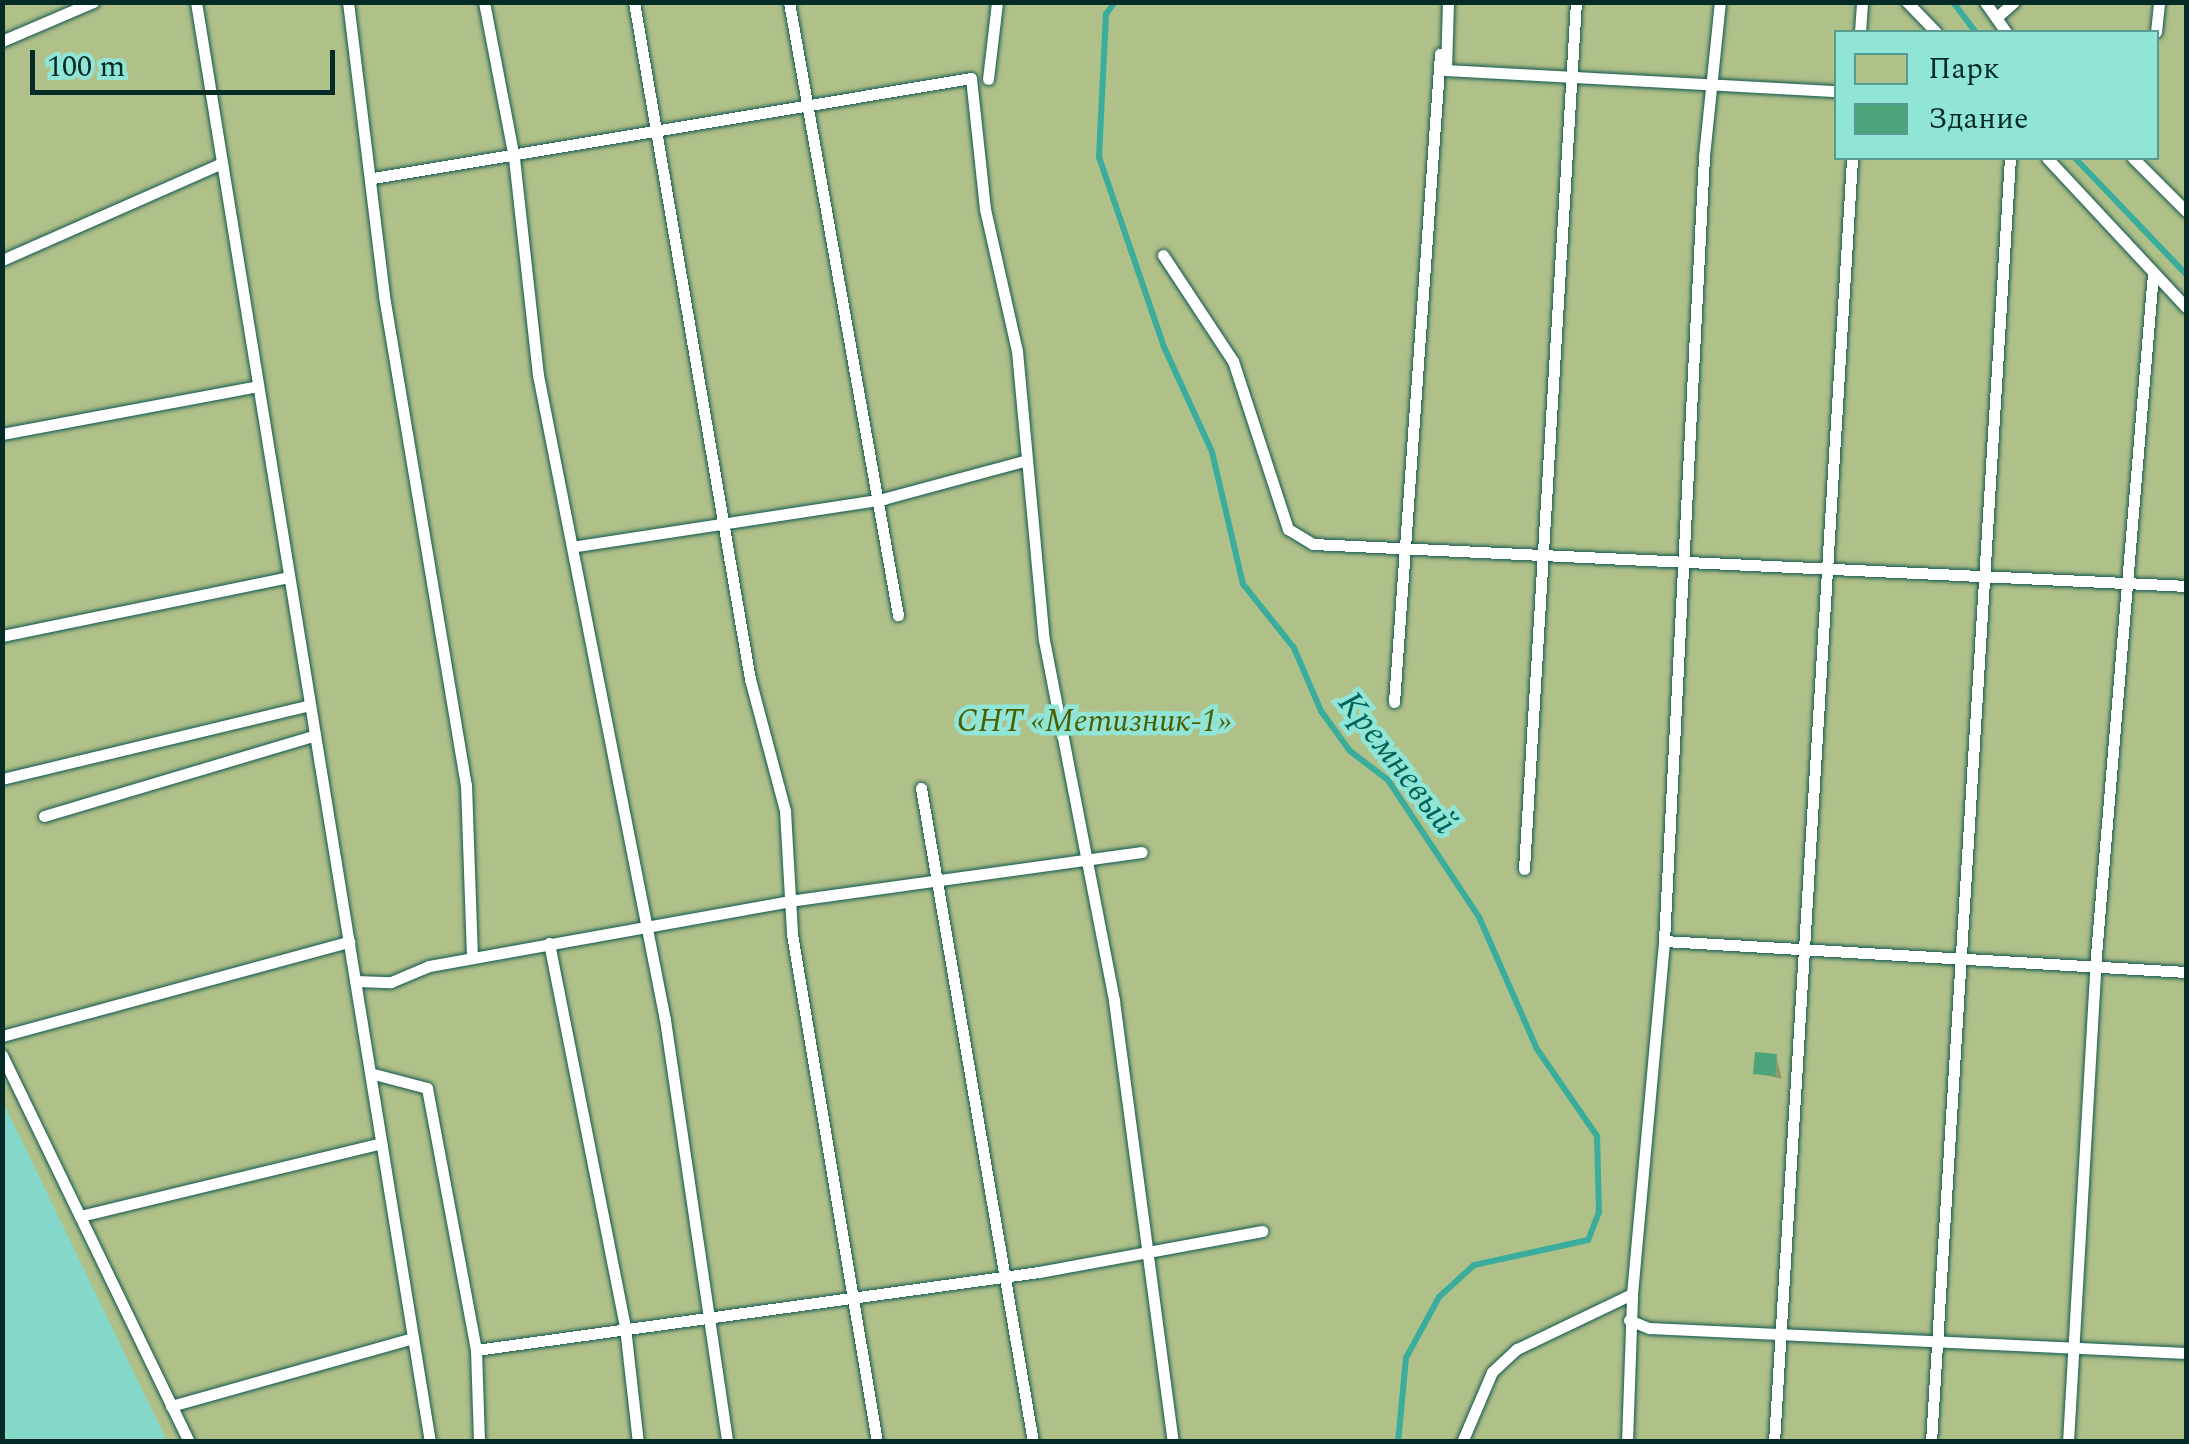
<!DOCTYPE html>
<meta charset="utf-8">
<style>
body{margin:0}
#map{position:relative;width:2189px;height:1444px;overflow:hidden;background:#83d8c9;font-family:Spectral,serif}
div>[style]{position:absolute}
.green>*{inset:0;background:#b0c089}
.shadow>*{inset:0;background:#0003}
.stream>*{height:6px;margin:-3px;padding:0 3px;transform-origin:3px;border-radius:3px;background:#3aad9c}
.building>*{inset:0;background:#4da47c}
.roads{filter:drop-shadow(0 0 2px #10574e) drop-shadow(0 0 2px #10574e)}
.lane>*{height:11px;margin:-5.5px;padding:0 5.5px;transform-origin:5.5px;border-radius:5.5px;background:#fff}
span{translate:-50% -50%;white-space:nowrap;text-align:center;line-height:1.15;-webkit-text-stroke:9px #90e5d6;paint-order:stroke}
.park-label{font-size:32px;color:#4c5e02;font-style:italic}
.water-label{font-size:35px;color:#006357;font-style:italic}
.frame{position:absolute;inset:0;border:5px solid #052b26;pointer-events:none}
.legend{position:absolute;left:1834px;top:30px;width:325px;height:130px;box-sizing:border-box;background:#90e5d6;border:2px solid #589b90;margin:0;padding:12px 18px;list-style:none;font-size:30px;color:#052b26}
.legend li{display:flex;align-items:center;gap:20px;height:50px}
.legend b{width:50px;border:2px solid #589b90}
.scale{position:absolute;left:30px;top:50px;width:305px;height:45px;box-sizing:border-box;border:5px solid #052b26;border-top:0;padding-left:12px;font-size:30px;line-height:35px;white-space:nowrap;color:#052b26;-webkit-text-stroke:8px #90e5d6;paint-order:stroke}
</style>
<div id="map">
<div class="green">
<div style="clip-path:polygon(evenodd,3px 3px,2186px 3px,2186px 1441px,167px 1441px,3px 1102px,3px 3px,1836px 32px,2156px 32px,2156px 158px,1836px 158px,1836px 32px)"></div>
</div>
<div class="shadow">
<div style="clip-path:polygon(1776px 1056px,1782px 1079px,1756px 1073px)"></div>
</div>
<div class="stream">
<div style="left:1115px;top:2px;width:15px;rotate:127deg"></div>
<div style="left:1106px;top:14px;width:143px;rotate:92.8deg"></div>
<div style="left:1099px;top:157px;width:201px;rotate:71.1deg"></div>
<div style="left:1164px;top:347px;width:115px;rotate:65.4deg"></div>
<div style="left:1212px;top:452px;width:136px;rotate:76.8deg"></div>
<div style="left:1243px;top:584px;width:82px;rotate:51.4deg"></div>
<div style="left:1294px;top:648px;width:69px;rotate:66.8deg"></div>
<div style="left:1321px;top:711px;width:49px;rotate:54.1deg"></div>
<div style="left:1350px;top:751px;width:48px;rotate:37.3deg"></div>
<div style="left:1388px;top:780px;width:164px;rotate:56.4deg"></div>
<div style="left:1479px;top:917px;width:144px;rotate:66.3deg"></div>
<div style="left:1537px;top:1049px;width:106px;rotate:55.4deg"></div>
<div style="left:1597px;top:1136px;width:76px;rotate:88.5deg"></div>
<div style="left:1599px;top:1212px;width:30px;rotate:111deg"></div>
<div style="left:1588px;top:1240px;width:117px;rotate:167.6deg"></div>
<div style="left:1474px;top:1265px;width:47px;rotate:137.6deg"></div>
<div style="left:1439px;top:1297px;width:69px;rotate:118.4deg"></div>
<div style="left:1406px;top:1358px;width:84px;rotate:95.4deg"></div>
<div style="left:1953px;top:2px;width:38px;rotate:53deg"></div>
<div style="left:2075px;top:158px;width:161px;rotate:46.3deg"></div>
</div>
<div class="building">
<div style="clip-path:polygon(1755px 1052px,1777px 1054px,1775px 1076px,1753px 1074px)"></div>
</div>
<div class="roads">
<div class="lane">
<div style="left:196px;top:2px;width:1459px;rotate:80.77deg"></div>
<div style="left:348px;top:2px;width:296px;rotate:83deg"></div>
<div style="left:384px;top:296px;width:496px;rotate:80.5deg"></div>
<div style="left:466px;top:785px;width:173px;rotate:88deg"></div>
<div style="left:484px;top:2px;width:159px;rotate:79.1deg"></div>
<div style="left:514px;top:158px;width:218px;rotate:83.7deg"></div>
<div style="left:538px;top:375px;width:657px;rotate:78.86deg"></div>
<div style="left:665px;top:1020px;width:427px;rotate:81.6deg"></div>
<div style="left:634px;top:2px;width:687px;rotate:80.28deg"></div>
<div style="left:750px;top:679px;width:137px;rotate:75.1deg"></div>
<div style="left:785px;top:811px;width:123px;rotate:86.7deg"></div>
<div style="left:792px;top:934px;width:515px;rotate:80.5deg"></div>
<div style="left:789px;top:2px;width:623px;rotate:79.92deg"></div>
<div style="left:1448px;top:2px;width:68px;rotate:91.7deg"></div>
<div style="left:1446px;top:70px;width:391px;rotate:3.1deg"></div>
<div style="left:1907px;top:2px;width:42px;rotate:46deg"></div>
<div style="left:1985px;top:2px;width:37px;rotate:55deg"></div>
<div style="left:1998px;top:16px;width:21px;rotate:-41deg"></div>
<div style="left:1860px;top:32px;width:30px;rotate:-86deg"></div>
<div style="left:2156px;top:32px;width:30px;rotate:-84deg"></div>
<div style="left:2px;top:41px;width:99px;rotate:-23.2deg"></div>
<div style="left:988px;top:79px;width:78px;rotate:-83.3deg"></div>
<div style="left:2047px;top:158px;width:204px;rotate:47deg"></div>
<div style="left:2133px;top:158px;width:75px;rotate:45deg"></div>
<div style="left:373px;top:178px;width:606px;rotate:-9.49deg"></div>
<div style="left:971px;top:78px;width:132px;rotate:83.9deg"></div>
<div style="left:985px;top:209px;width:146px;rotate:77.3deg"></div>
<div style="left:1017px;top:351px;width:290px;rotate:84.7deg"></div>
<div style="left:1044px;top:640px;width:368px;rotate:79deg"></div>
<div style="left:1114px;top:1001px;width:445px;rotate:82.4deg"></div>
<div style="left:1163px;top:255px;width:127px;rotate:56.6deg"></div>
<div style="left:1233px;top:361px;width:177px;rotate:71.9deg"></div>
<div style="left:1288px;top:529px;width:29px;rotate:31deg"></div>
<div style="left:1313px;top:544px;width:874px;rotate:2.75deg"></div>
<div style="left:2px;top:260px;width:240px;rotate:-23.8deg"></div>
<div style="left:2px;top:434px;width:260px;rotate:-10.6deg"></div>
<div style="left:577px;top:546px;width:310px;rotate:-8.7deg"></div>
<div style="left:883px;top:499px;width:146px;rotate:-15.1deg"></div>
<div style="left:2px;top:636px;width:293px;rotate:-11.6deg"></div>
<div style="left:1394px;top:702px;width:650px;rotate:-85.94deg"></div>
<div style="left:2px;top:779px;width:317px;rotate:-13.5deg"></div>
<div style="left:921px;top:788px;width:664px;rotate:80.28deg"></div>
<div style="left:44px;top:816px;width:283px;rotate:-16.6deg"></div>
<div style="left:1524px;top:869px;width:869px;rotate:-86.57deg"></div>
<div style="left:1664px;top:941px;width:786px;rotate:-87.08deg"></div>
<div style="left:1704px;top:156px;width:155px;rotate:-84.1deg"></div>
<div style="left:549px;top:943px;width:391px;rotate:78.8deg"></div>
<div style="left:625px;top:1327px;width:116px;rotate:83.6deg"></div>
<div style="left:355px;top:981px;width:36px;rotate:2deg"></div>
<div style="left:391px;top:982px;width:41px;rotate:-22.8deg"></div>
<div style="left:429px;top:966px;width:366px;rotate:-10.2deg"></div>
<div style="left:789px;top:901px;width:356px;rotate:-7.9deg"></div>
<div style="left:2px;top:1036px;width:360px;rotate:-15.2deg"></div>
<div style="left:2px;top:1055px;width:430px;rotate:64.2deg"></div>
<div style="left:370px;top:1073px;width:59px;rotate:14.7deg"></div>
<div style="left:427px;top:1088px;width:267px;rotate:79.4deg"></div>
<div style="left:476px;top:1350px;width:92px;rotate:88.1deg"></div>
<div style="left:80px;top:1216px;width:310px;rotate:-13.6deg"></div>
<div style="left:1629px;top:1320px;width:22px;rotate:22deg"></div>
<div style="left:1649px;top:1328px;width:538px;rotate:2.67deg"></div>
<div style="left:476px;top:1350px;width:568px;rotate:-7.89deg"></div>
<div style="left:1039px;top:1272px;width:227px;rotate:-10.4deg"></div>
<div style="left:171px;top:1406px;width:251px;rotate:-15.7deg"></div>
<div style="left:1462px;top:1442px;width:76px;rotate:-66.8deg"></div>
<div style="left:1492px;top:1372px;width:34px;rotate:-43deg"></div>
<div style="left:1517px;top:1349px;width:127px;rotate:-25.6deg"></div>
<div style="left:1632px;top:1294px;width:354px;rotate:-84.8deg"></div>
<div style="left:1664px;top:941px;width:523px;rotate:3.4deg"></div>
<div style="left:1627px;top:1442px;width:146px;rotate:-88deg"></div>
<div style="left:1774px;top:1442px;width:1286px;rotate:-86.52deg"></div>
<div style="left:1931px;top:1442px;width:1286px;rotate:-86.48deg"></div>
<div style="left:2068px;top:1442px;width:476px;rotate:-86.7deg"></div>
<div style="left:2095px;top:967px;width:696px;rotate:-85.22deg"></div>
</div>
</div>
<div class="park-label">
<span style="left:1094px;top:722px">СНТ «Метизник-1»</span>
</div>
<div class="water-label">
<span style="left:1397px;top:763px;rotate:52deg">Кремневый</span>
</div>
<div class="frame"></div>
<ul class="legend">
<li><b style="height:28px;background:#b0c089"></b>Парк</li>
<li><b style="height:28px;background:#4da47c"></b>Здание</li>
</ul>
<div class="scale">100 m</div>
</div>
